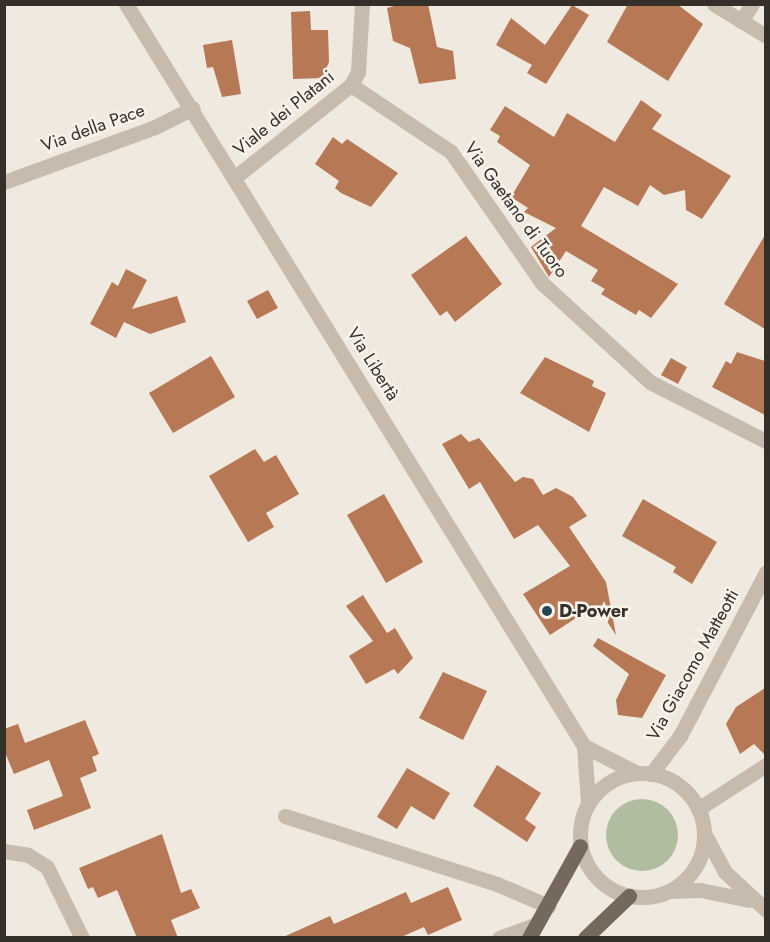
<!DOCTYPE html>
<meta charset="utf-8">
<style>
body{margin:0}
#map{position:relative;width:770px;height:942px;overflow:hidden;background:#efe9df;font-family:Jost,sans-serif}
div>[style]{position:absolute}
.green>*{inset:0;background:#b0bda0}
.round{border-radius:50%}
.building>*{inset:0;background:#b77855}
.minor>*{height:15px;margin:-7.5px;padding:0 7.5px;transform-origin:7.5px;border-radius:7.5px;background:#c6bbac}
.minor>.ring{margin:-7.5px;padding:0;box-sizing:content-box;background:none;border:15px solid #c6bbac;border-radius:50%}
.major>*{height:15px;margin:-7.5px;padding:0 7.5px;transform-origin:7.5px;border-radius:7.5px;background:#75685d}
.dots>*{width:16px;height:16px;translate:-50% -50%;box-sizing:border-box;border:3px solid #f8f3ea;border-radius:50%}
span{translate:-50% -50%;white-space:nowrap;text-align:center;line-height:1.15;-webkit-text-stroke:5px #f8f3ea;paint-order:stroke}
.street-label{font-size:18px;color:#352f2a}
.poi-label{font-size:18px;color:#352f2a;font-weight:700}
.left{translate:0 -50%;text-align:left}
.frame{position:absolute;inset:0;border:6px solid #352f2a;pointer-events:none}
</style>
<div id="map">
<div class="green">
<div class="round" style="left:606px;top:799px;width:72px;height:72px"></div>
</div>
<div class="building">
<div style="clip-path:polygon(401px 4px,428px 4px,437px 47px,453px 51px,456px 79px,419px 84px,410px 48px,393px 41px,387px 8px)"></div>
<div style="clip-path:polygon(628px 4px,677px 4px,703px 24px,668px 81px,607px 42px)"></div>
<div style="clip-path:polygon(572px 5px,589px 15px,546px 84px,527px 73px,532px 65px,496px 45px,511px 18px,545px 45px)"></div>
<div style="clip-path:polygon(310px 11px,311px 30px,328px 30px,329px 62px,322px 78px,293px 79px,291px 12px)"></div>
<div style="clip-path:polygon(232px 40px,241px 94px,222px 97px,213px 67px,207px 68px,203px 45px)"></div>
<div style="clip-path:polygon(641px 100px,662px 115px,652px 129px,731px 176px,702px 219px,686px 210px,685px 190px,664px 195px,650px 185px,638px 206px,604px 187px,581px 226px,678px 284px,651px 318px,639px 310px,636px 315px,601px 294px,605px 289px,591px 281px,598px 270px,566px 251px,549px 277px,531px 247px,556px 228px,524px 212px,528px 208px,511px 197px,530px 165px,497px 142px,500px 136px,490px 130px,505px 106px,554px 137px,567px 113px,615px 142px)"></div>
<div style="clip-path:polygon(333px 137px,342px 144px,347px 139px,398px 173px,371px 207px,341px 193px,335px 188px,339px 181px,315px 164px)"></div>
<div style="clip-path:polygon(765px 235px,765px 329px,724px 304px)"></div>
<div style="clip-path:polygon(466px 236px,502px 284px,455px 322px,447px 311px,440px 316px,411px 275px)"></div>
<div style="clip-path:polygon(126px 269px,147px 280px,132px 309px,177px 296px,186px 322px,150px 334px,124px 322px,116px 338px,90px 324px,112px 282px,118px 286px)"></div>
<div style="clip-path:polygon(268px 290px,278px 308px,257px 319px,247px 301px)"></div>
<div style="clip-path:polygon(737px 352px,765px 361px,765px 415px,712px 387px,726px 361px,731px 364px)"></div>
<div style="clip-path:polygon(211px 356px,235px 397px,173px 433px,149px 393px)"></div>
<div style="clip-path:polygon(545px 357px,594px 381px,592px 386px,606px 393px,589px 432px,520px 393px)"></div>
<div style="clip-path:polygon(671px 358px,687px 367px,678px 384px,661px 375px)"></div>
<div style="clip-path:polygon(461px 434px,469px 442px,479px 438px,515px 482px,523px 477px,533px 479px,543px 495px,556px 488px,573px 497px,587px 516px,569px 527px,606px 582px,616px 635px,596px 605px,550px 635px,523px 594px,570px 566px,538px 525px,514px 539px,480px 482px,469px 489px,442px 444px)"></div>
<div style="clip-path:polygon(255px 449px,264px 462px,276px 455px,299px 494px,266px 513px,274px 527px,248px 542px,209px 476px)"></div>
<div style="clip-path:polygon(384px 494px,423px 562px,386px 583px,347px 515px)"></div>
<div style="clip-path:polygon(643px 499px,717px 542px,692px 584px,673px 572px,676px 567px,622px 536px)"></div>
<div style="clip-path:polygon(363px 595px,387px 633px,395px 628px,413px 658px,398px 674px,394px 669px,366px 684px,349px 656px,373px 641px,346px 606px)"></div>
<div style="clip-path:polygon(598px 638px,666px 675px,642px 718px,618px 715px,616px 700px,629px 674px,593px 646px)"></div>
<div style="clip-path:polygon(443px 672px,487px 691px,463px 740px,419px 718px)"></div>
<div style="clip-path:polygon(765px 688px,765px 755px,754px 744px,740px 754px,726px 724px,736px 707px)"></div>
<div style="clip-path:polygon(85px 720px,99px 754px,92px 757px,97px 771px,80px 778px,91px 808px,34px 830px,27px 810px,63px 796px,49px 760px,14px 774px,4px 750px,4px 729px,18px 724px,25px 743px)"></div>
<div style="clip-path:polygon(497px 765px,541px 793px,525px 819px,536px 827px,527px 842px,473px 806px)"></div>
<div style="clip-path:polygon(407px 768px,450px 793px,434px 820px,411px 806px,397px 829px,377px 817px)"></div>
<div style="clip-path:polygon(162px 834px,181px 893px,191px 889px,200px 908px,171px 920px,178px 938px,137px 938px,117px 890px,98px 898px,93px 887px,88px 889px,79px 868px)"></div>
<div style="clip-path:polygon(448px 887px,462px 920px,428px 935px,424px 927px,399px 938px,281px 938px,330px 916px,334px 924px,406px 892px,411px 903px)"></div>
</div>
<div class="minor">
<div style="left:126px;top:4px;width:872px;rotate:58.32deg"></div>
<div style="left:584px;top:746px;width:56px;rotate:85.9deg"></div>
<div style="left:714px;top:4px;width:61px;rotate:31.6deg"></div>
<div style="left:741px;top:21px;width:20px;rotate:-57deg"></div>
<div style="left:351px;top:85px;width:120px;rotate:33.8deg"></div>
<div style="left:451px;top:152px;width:160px;rotate:55.2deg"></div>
<div style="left:542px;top:283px;width:147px;rotate:42.5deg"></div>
<div style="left:650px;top:382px;width:130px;rotate:27deg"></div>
<div style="left:234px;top:178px;width:149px;rotate:-38.5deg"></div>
<div style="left:351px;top:85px;width:15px;rotate:-62deg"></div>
<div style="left:358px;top:72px;width:68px;rotate:-86.6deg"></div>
<div style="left:4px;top:182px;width:161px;rotate:-20deg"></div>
<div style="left:155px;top:127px;width:42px;rotate:-26.6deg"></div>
<div style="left:584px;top:746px;width:59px;rotate:27deg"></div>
<div class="ring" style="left:580px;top:773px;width:109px;height:109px"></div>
<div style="left:651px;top:774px;width:48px;rotate:-52.7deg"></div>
<div style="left:680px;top:736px;width:185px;rotate:-62.3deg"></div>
<div style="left:698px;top:809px;width:81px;rotate:-32.9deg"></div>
<div style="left:285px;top:816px;width:223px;rotate:17.8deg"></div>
<div style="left:497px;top:884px;width:56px;rotate:23.3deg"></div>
<div style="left:704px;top:833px;width:44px;rotate:61.7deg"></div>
<div style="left:725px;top:872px;width:56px;rotate:42.8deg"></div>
<div style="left:4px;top:851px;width:24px;rotate:9deg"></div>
<div style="left:28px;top:855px;width:22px;rotate:32deg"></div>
<div style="left:47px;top:867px;width:79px;rotate:63.8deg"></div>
<div style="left:669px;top:891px;width:31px;rotate:-2deg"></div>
<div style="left:700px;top:890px;width:50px;rotate:11.5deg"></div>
<div style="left:499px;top:938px;width:40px;rotate:-20.2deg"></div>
</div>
<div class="major">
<div style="left:529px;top:938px;width:105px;rotate:-61deg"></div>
<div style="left:585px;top:938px;width:61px;rotate:-43.7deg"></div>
</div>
<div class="dots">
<div style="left:547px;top:611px;background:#244952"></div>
</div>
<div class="street-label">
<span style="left:284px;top:113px;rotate:-39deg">Viale dei Platani</span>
<span style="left:93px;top:128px;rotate:-20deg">Via della Pace</span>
<span style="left:516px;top:210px;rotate:54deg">Via Gaetano di Tuoro</span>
<span style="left:373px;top:364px;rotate:58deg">Via Libertà</span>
<span style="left:693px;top:665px;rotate:-61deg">Via Giacomo Matteotti</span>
</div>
<div class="poi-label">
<span class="left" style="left:559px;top:611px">D-Power</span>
</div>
<div class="frame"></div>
</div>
